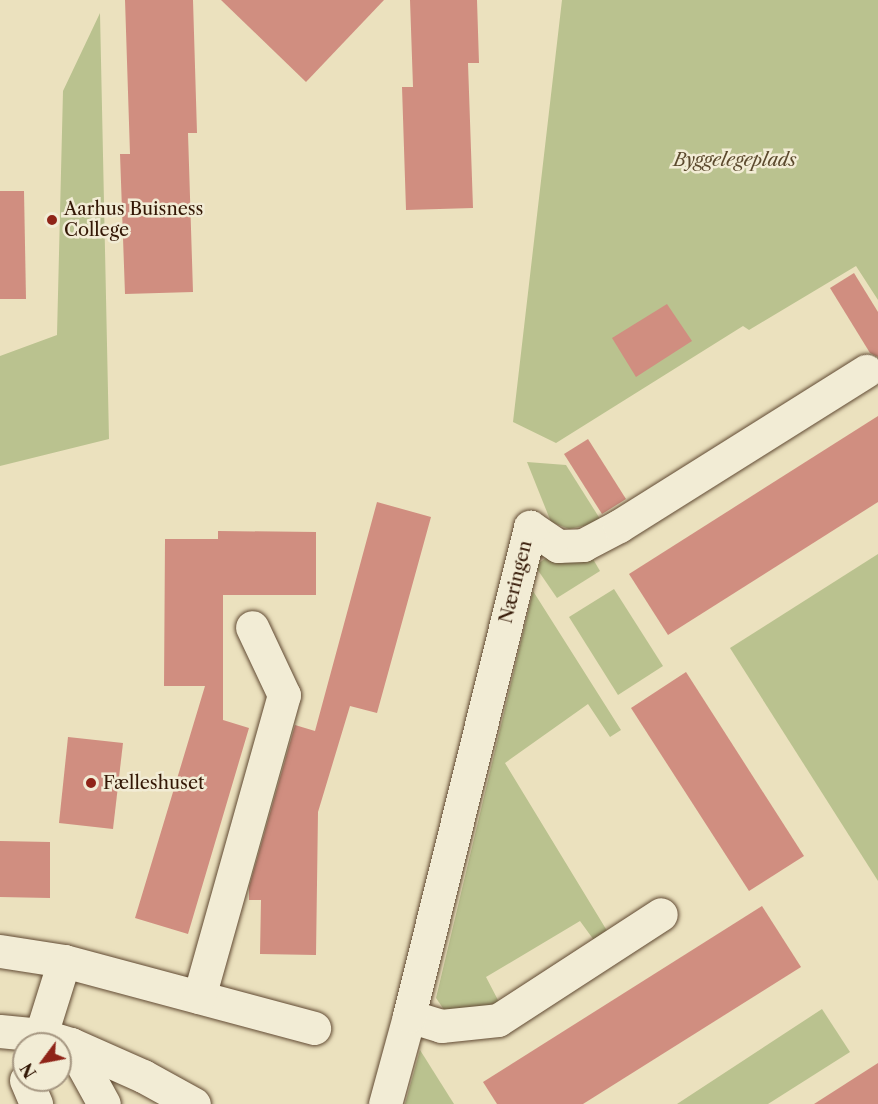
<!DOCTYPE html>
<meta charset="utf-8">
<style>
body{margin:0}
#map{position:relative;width:878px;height:1104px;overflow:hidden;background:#ebe1be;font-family:"Libre Caslon Text",serif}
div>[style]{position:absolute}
.green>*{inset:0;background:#bac28f}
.building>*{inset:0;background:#d08e80}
.roads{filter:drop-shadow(0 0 2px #614a33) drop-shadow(0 0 2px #614a33)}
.minor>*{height:33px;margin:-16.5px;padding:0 16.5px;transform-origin:16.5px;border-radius:16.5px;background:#f2ecd5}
.dots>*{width:16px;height:16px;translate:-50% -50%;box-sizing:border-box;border:3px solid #f2ecd5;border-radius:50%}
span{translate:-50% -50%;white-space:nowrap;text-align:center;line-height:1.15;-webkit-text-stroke:5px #f2ecd5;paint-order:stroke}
.park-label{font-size:18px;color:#5c4a2e;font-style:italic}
.poi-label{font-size:18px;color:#331705}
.left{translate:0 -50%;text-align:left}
.street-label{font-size:18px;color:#331705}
.north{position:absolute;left:12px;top:1032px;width:60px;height:60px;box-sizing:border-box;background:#f2ecd5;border:2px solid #a69782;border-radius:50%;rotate:238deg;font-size:16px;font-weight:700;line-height:24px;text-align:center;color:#331705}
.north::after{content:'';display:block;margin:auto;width:21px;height:27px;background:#8f2418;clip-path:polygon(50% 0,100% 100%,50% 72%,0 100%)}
</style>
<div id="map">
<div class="green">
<div style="clip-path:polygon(562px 0,878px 0,878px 300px,856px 266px,749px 330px,743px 326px,556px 443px,513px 422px)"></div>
<div style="clip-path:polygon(100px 13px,109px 439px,0 466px,0 356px,57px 335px,63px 91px)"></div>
<div style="clip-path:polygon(527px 462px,566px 465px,602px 522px,569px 529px,551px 522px)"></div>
<div style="clip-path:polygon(554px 552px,590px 554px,600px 571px,557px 598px,535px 566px)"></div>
<div style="clip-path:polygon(878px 554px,878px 881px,730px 648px)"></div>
<div style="clip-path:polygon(614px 589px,663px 666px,618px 695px,569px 617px)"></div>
<div style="clip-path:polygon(533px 591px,621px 730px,610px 737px,588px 704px,505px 763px,609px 934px,596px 943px,580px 921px,486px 977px,499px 1002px,449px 1017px,436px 998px)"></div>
<div style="clip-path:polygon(822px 1009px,850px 1052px,768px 1104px,677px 1104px)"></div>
<div style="clip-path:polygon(420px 1050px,454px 1104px,405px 1104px)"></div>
</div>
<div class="building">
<div style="clip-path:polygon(125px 0,193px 0,197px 133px,188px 133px,193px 292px,125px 294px,120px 154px,130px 154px)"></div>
<div style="clip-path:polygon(221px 0,384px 0,306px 82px)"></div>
<div style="clip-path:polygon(410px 0,477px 0,479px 63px,468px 63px,473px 208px,406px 210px,402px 87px,413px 87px)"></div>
<div style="clip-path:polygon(0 191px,24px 191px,26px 299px,0 299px)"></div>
<div style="clip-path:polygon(854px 273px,878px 312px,878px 357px,870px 353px,830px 288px)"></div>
<div style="clip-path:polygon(667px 304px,692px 341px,636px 377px,612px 338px)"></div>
<div style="clip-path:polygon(878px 416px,878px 502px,668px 635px,629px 574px)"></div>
<div style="clip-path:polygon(588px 439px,626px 499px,602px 514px,564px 454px)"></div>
<div style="clip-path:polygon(377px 502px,431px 517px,377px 713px,350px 706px,318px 812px,316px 955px,260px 954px,261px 900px,249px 900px,249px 887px,295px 725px,315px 731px)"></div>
<div style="clip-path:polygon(218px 531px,316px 532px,316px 595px,223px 595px,223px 720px,249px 728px,188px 934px,135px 918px,205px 686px,164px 686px,165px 539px,218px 539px)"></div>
<div style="clip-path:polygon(686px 672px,804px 856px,749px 891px,631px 708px)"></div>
<div style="clip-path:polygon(68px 737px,123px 743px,113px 829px,59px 823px)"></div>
<div style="clip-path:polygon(0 841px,50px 842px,50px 898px,0 897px)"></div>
<div style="clip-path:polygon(762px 906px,801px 967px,583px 1104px,497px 1104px,483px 1082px)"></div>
<div style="clip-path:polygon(878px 1063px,878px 1104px,814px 1104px)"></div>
</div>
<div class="roads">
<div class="minor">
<div style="left:0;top:951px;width:65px;rotate:8.9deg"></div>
<div style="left:64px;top:961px;width:259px;rotate:15deg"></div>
<div style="left:199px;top:997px;width:314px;rotate:-74.3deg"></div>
<div style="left:284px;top:695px;width:75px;rotate:-115.2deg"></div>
<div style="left:409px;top:1016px;width:34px;rotate:17deg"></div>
<div style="left:441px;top:1026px;width:57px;rotate:-6deg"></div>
<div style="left:498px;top:1020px;width:194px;rotate:-33deg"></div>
<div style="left:0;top:1031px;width:41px;rotate:5.6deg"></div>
<div style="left:41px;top:1035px;width:31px;rotate:17deg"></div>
<div style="left:71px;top:1044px;width:79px;rotate:24deg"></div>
<div style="left:143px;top:1076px;width:58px;rotate:28.8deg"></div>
<div style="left:38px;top:1044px;width:87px;rotate:-72.6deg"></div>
<div style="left:71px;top:1044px;width:68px;rotate:61.2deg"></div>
<div style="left:26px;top:1080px;width:26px;rotate:67deg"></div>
<div style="left:385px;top:1104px;width:91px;rotate:-74.7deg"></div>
<div style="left:409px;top:1016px;width:504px;rotate:-76.1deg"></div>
<div style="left:530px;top:527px;width:34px;rotate:34deg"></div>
<div style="left:558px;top:546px;width:25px;rotate:-2deg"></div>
<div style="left:583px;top:545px;width:41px;rotate:-27.8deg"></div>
<div style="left:619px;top:526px;width:292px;rotate:-32.1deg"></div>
</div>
</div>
<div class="dots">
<div style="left:52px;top:220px;background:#8f2418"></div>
<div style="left:91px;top:783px;background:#8f2418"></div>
</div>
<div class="park-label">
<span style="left:735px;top:160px">Byggelegeplads</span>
</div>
<div class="poi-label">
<span class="left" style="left:64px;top:220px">Aarhus Buisness<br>College</span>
<span class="left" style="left:103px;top:783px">Fælleshuset</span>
</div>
<div class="street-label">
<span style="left:516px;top:582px;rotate:-76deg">Næringen</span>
</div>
<div class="north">N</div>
</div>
